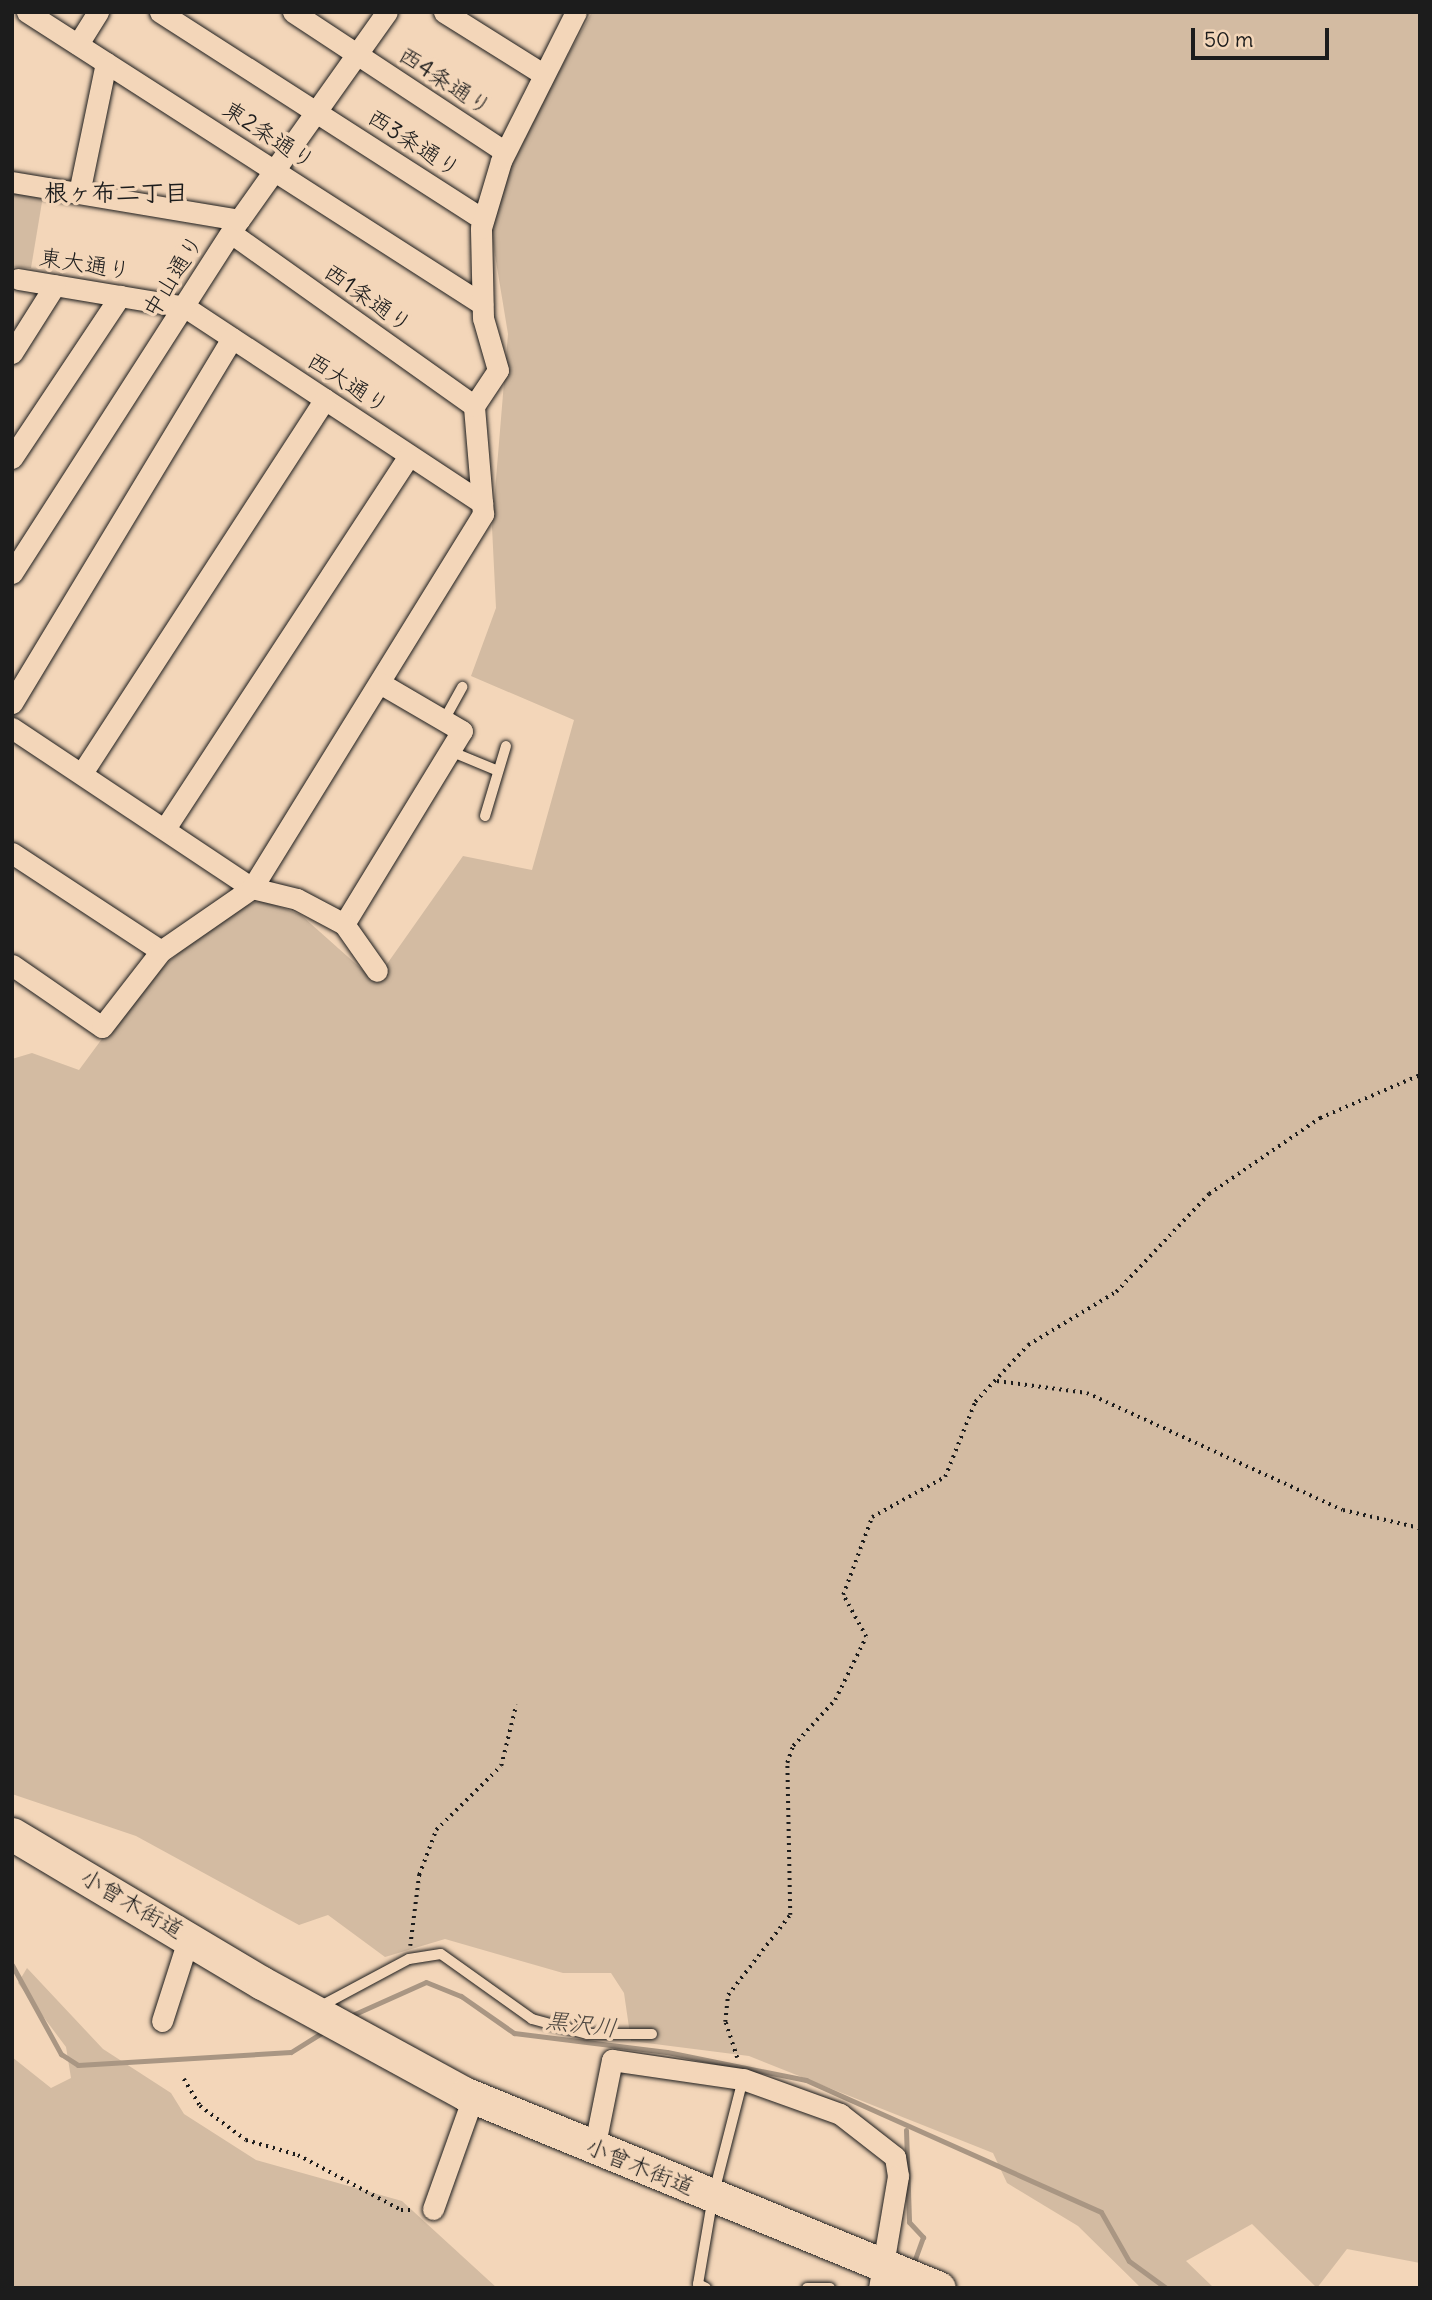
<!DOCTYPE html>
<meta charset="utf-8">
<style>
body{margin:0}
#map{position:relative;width:1432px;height:2300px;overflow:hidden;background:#f3d6b9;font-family:Delius,"Klee One",sans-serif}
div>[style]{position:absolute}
.green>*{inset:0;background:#d3bba2}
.stream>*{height:5px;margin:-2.5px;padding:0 2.5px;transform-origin:2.5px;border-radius:2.5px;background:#a99683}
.path>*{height:3.5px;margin-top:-1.75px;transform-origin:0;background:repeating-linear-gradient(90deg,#1c1c1c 0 2px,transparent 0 7px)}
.roads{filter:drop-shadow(0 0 2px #1c1c1c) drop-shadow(0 0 2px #1c1c1c)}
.service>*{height:10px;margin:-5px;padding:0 5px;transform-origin:5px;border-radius:5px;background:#f3d6b9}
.minor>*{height:21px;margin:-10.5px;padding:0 10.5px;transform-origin:10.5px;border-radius:10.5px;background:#f3d6b9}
.primary>*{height:33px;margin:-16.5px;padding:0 16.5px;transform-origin:16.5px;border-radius:16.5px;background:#f3d6b9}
span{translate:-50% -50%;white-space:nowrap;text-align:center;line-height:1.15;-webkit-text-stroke:7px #f3d6b9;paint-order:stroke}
.street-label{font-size:23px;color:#1c1c1c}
.neighbourhood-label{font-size:24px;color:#1c1c1c;font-weight:700}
.water-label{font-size:24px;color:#4d4740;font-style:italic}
.frame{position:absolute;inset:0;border:14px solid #1c1c1c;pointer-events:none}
.scale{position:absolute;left:1191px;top:28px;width:138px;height:32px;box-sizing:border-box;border:4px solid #1c1c1c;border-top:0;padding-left:9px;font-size:21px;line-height:24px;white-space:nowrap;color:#1c1c1c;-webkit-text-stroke:5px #f3d6b9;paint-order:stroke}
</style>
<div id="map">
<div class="green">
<div style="clip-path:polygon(592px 12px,1420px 12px,1420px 2263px,1347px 2249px,1317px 2288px,1252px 2224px,1186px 2261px,1214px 2288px,1141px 2288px,1078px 2226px,1007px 2183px,993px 2153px,749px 2056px,631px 2041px,624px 1993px,611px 1973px,563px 1973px,445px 1939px,385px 1957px,328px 1915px,299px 1925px,136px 1836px,12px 1794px,12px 1059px,32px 1053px,79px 1070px,138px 990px,222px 913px,262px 900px,301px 915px,375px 981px,463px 856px,532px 870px,574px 720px,471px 676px,496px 608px,492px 527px,508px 334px,491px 231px,515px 150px)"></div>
<div style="clip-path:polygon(12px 192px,43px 196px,31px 268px,12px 267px)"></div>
<div style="clip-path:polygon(27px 1968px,103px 2049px,171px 2093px,184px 2114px,256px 2160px,402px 2201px,497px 2288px,12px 2288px,12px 2057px,51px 2088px,71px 2078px,66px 2047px,18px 1983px)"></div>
</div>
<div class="stream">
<div style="left:12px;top:1965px;width:102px;rotate:61.2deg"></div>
<div style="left:61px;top:2054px;width:20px;rotate:33deg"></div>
<div style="left:78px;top:2065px;width:213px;rotate:-3.5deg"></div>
<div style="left:291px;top:2052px;width:40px;rotate:-32deg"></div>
<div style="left:348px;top:2017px;width:85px;rotate:-24.2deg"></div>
<div style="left:426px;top:1982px;width:38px;rotate:22deg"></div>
<div style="left:461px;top:1996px;width:65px;rotate:34.9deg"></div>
<div style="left:514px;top:2033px;width:154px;rotate:7.1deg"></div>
<div style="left:667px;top:2052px;width:142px;rotate:11.4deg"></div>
<div style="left:806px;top:2080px;width:323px;rotate:24.1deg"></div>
<div style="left:1101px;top:2212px;width:56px;rotate:60.3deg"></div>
<div style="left:1129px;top:2261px;width:46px;rotate:36.1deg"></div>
<div style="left:906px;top:2130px;width:92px;rotate:88.1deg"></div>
<div style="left:909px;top:2222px;width:21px;rotate:47deg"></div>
<div style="left:923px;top:2237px;width:29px;rotate:110deg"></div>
</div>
<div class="path">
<div style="left:997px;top:1381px;width:91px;rotate:7.6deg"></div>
<div style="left:1087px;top:1393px;width:281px;rotate:24.6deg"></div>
<div style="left:1343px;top:1510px;width:79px;rotate:13.2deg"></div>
<div style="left:410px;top:1946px;width:72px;rotate:-82.8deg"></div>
<div style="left:419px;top:1875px;width:48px;rotate:-69.3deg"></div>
<div style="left:436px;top:1830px;width:91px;rotate:-44.6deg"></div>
<div style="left:501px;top:1766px;width:63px;rotate:-76.2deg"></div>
<div style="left:737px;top:2058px;width:38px;rotate:-108deg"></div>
<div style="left:725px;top:2022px;width:27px;rotate:-84deg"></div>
<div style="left:728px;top:1995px;width:101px;rotate:-52.2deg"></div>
<div style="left:790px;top:1915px;width:152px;rotate:-91.1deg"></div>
<div style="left:787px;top:1763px;width:18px;rotate:-71deg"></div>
<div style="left:793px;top:1746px;width:62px;rotate:-47.6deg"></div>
<div style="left:835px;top:1700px;width:70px;rotate:-63.8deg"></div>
<div style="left:866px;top:1637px;width:48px;rotate:-118.7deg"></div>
<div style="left:843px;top:1595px;width:83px;rotate:-69.6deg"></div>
<div style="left:872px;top:1517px;width:83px;rotate:-28.7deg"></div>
<div style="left:945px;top:1477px;width:81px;rotate:-68.2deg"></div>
<div style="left:975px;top:1402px;width:78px;rotate:-47.1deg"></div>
<div style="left:1028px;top:1345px;width:103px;rotate:-31.1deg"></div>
<div style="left:1116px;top:1292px;width:135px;rotate:-46.5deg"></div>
<div style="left:1209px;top:1194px;width:135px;rotate:-34.4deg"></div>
<div style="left:1320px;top:1118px;width:109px;rotate:-23.3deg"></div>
<div style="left:184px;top:2079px;width:31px;rotate:59deg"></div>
<div style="left:200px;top:2106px;width:57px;rotate:36.5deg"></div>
<div style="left:246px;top:2140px;width:54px;rotate:16.1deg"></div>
<div style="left:298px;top:2155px;width:117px;rotate:28.1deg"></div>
<div style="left:401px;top:2210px;width:13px"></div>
</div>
<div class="roads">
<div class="service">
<div style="left:444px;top:720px;width:38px;rotate:-61deg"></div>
<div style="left:450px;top:751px;width:52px;rotate:22.6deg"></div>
<div style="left:485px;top:816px;width:73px;rotate:-73.3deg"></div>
<div style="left:319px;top:2007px;width:102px;rotate:-28.1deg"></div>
<div style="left:409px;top:1959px;width:32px;rotate:-9deg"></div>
<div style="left:441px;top:1954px;width:112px;rotate:35.5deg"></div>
<div style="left:532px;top:2019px;width:57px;rotate:15.3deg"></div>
<div style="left:587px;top:2034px;width:65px"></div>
<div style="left:706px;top:2288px;width:9px;rotate:-153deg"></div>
<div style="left:698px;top:2284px;width:89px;rotate:-80.3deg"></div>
<div style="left:713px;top:2196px;width:121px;rotate:-75.6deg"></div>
<div style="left:807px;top:2288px;width:23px"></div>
</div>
<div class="minor">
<div style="left:27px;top:12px;width:541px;rotate:32.69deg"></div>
<div style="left:160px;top:12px;width:384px;rotate:32.7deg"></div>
<div style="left:293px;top:12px;width:254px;rotate:33.4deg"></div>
<div style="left:444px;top:12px;width:117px;rotate:32.1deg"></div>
<div style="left:78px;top:44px;width:38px;rotate:-58deg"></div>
<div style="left:12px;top:182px;width:230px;rotate:9.5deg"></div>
<div style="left:79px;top:193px;width:133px;rotate:-78.3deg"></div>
<div style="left:231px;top:233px;width:298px;rotate:35.4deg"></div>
<div style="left:18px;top:279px;width:169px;rotate:9.5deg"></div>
<div style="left:185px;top:307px;width:356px;rotate:33.4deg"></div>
<div style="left:12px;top:353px;width:80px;rotate:-57.7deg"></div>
<div style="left:12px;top:458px;width:195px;rotate:-56.3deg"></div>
<div style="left:12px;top:573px;width:420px;rotate:-57.3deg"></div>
<div style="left:239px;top:220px;width:255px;rotate:-54.6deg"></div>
<div style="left:12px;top:703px;width:426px;rotate:-58.9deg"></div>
<div style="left:12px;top:728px;width:288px;rotate:33.7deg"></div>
<div style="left:252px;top:888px;width:440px;rotate:-58.3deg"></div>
<div style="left:483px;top:514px;width:108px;rotate:-94.8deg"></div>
<div style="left:474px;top:406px;width:43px;rotate:-56.3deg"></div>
<div style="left:498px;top:370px;width:54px;rotate:-106.1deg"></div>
<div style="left:483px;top:318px;width:90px;rotate:-91.3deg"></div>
<div style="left:481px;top:228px;width:70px;rotate:-73.4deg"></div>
<div style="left:501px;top:161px;width:167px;rotate:-63.3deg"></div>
<div style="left:82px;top:773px;width:446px;rotate:-57deg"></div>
<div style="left:166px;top:827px;width:444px;rotate:-56.8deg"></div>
<div style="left:12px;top:853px;width:178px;rotate:33.3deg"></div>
<div style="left:344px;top:924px;width:226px;rotate:-58.6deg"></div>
<div style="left:462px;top:731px;width:95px;rotate:-149.7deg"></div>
<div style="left:12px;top:965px;width:109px;rotate:34.6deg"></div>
<div style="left:102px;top:1027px;width:96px;rotate:-52.2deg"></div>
<div style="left:161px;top:951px;width:111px;rotate:-34.7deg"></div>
<div style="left:252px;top:888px;width:46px;rotate:13.7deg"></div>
<div style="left:297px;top:899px;width:53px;rotate:28deg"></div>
<div style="left:344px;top:924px;width:57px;rotate:54.9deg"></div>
<div style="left:162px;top:2021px;width:88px;rotate:-72.2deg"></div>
<div style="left:594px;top:2149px;width:91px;rotate:-78.6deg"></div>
<div style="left:612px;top:2060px;width:132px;rotate:8.3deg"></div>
<div style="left:743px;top:2079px;width:103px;rotate:19.8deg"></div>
<div style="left:840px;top:2114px;width:70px;rotate:38deg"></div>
<div style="left:895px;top:2157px;width:19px;rotate:81deg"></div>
<div style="left:898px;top:2176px;width:114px;rotate:99.6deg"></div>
<div style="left:433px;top:2209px;width:119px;rotate:-70.3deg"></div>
</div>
<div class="primary">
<div style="left:12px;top:1834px;width:291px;rotate:30.8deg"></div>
<div style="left:262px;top:1983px;width:232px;rotate:28.6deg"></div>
<div style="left:466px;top:2094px;width:511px;rotate:22.3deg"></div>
</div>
</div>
<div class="street-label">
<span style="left:445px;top:81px;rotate:33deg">西4条通り</span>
<span style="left:269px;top:135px;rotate:33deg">東2条通り</span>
<span style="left:414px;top:143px;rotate:33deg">西3条通り</span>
<span style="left:85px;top:264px;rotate:9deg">東大通り</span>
<span style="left:173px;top:276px;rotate:-58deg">中山通り</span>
<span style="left:368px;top:298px;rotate:35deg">西1条通り</span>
<span style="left:348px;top:383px;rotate:33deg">西大通り</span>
<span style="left:132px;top:1904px;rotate:30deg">小曾木街道</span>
<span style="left:640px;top:2167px;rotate:22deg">小曾木街道</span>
</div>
<div class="neighbourhood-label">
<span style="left:116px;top:193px">根ヶ布二丁目</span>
</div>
<div class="water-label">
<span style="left:581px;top:2024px;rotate:7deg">黒沢川</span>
</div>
<div class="frame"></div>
<div class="scale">50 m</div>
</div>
